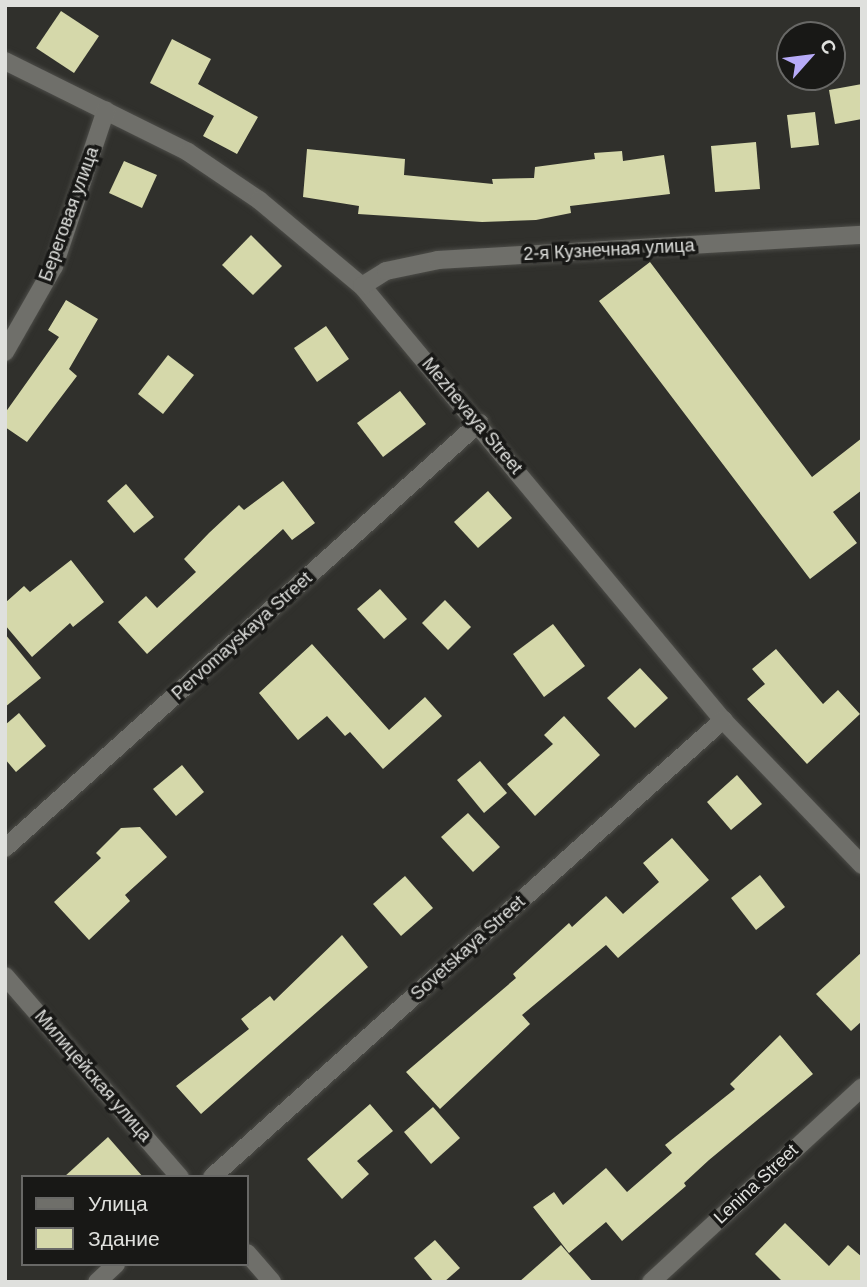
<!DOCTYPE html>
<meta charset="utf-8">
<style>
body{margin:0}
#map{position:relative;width:867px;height:1287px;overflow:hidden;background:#30302c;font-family:Arial,sans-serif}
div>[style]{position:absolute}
.building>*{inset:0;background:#d5d8aa}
.roads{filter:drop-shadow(0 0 2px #4c4c48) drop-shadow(0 0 2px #4c4c48)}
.minor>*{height:18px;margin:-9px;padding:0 9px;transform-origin:9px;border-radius:9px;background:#6f6f6a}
span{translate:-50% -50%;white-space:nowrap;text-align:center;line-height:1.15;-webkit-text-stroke:7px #181816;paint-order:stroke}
.street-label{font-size:18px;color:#dfe0dd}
.frame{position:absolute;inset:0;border:7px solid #dfe0dd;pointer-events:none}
.legend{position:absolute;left:21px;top:1175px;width:228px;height:91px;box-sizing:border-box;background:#181816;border:2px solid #686866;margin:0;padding:9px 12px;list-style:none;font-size:21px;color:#dfe0dd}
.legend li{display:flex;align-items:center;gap:14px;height:35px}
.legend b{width:35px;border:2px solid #686866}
.north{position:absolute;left:776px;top:21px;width:70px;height:70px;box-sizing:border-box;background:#181816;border:2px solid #686866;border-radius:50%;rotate:62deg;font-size:19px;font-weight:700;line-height:28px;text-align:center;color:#dfe0dd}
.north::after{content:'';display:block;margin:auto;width:24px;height:32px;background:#b7abf8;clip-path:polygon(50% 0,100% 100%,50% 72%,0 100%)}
</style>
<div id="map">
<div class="building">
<div style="clip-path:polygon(61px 11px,99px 36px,74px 73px,36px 48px)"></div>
<div style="clip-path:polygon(172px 39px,211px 59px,198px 84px,258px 117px,237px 154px,203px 136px,214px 116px,150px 83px)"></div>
<div style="clip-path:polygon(862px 84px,862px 119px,835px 124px,829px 90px)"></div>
<div style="clip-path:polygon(815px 112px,819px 145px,791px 148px,787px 115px)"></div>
<div style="clip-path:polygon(756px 142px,760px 189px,715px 192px,711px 146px)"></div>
<div style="clip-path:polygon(307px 149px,405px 159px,404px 175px,493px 184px,492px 179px,534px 178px,535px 167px,595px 159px,594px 153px,622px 151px,623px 161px,664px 155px,670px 194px,570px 206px,571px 213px,536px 220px,482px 222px,358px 214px,359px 206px,303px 197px)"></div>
<div style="clip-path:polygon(124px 161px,157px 175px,142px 208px,109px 193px)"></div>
<div style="clip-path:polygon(251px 235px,282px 266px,253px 295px,222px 265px)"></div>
<div style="clip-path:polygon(650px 262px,812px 477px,862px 438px,862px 490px,833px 512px,857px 543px,810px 579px,599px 301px)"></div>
<div style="clip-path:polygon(66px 300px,98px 319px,69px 369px,77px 376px,27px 442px,5px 427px,5px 413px,59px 337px,48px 330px)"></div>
<div style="clip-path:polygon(326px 326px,349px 359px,317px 382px,294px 348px)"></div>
<div style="clip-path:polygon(168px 355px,194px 375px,163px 414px,138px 394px)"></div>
<div style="clip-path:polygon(400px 391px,426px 424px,383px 457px,357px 423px)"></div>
<div style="clip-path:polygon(283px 481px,315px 523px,292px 540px,283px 529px,147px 654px,118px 622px,146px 596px,157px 608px,196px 572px,184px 559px,209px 533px,239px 505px,244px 510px)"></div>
<div style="clip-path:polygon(126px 484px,154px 517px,134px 533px,107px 501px)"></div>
<div style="clip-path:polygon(488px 491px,512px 518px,478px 548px,454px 522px)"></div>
<div style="clip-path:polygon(71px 560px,104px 602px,73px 627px,70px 623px,32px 657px,5px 625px,5px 603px,24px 586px,30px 592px)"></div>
<div style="clip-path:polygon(380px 589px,407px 619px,384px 639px,357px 609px)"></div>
<div style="clip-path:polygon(445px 600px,471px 627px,448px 650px,422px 623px)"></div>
<div style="clip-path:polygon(553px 624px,585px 666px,544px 697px,513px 654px)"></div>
<div style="clip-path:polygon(5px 634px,41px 678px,5px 707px)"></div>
<div style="clip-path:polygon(312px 644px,389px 730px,425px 697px,442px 716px,383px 769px,350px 732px,345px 736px,327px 716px,298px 740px,259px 693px)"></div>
<div style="clip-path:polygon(776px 649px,823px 704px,838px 690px,860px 714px,807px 764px,747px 699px,765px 684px,752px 669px)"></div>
<div style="clip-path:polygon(640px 668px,668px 698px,635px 728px,607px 698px)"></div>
<div style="clip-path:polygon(19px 713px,46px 746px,16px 772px,5px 759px,5px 725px)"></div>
<div style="clip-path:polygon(564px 716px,600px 755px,535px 816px,507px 784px,553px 744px,544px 735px)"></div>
<div style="clip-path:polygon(480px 761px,507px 793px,484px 813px,457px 780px)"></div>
<div style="clip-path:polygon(182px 765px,204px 792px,176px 816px,153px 789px)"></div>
<div style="clip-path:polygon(737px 775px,762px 804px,731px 830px,707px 802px)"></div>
<div style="clip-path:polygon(468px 813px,500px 847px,473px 872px,441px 837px)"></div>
<div style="clip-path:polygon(140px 827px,167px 857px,125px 895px,130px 901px,89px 940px,54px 902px,101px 858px,96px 853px,121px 828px)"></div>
<div style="clip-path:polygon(672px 838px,709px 880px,618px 958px,606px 945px,522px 1015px,530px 1024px,440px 1109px,406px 1072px,516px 978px,513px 974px,569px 923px,572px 927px,606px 896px,623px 914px,659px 882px,643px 863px)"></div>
<div style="clip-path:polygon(760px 875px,785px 907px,756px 930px,731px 898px)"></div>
<div style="clip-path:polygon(405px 876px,433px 908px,401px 936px,373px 904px)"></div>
<div style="clip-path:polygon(342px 935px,368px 967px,201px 1114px,176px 1086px,249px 1029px,241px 1019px,270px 996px,274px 1001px)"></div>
<div style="clip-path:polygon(862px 952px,862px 1021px,851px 1031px,816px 994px)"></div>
<div style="clip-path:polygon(780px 1035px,813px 1074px,709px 1160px,684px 1183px,686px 1186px,622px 1241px,606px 1222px,569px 1253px,533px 1207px,554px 1192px,563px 1205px,606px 1168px,627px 1192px,672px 1153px,665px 1145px,735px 1089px,730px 1084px)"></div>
<div style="clip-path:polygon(370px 1104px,393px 1131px,357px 1161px,369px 1174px,342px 1199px,307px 1159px)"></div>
<div style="clip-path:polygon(433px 1107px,460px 1138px,431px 1164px,404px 1132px)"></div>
<div style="clip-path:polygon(108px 1137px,143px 1177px,64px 1177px)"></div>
<div style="clip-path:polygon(785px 1223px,829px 1266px,848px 1245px,862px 1257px,862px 1282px,783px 1282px,755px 1254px)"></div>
<div style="clip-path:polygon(435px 1240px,460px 1268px,444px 1282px,434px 1282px,414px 1258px)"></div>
<div style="clip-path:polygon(561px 1245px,593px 1282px,519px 1282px)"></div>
</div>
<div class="roads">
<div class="minor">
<div style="left:5px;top:61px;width:204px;rotate:26.4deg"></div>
<div style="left:188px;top:152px;width:86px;rotate:34.1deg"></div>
<div style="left:259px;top:200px;width:134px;rotate:39.9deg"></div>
<div style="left:362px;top:286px;width:565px;rotate:50.25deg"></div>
<div style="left:723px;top:720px;width:201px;rotate:46.2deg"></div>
<div style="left:362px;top:286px;width:28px;rotate:-32deg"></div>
<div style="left:386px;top:271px;width:53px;rotate:-11.9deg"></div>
<div style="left:438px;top:260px;width:425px;rotate:-3.4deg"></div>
<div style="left:5px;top:352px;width:99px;rotate:-60.3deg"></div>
<div style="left:54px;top:266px;width:164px;rotate:-71.6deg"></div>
<div style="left:5px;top:848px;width:637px;rotate:-41.88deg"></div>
<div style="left:5px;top:976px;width:267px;rotate:49deg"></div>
<div style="left:212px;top:1177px;width:686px;rotate:-41.81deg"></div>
<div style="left:247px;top:1253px;width:38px;rotate:49deg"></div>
<div style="left:97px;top:1282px;width:26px;rotate:-43deg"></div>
<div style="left:651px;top:1282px;width:287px;rotate:-42.7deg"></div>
</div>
</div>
<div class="street-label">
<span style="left:69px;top:214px;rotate:-70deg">Береговая улица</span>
<span style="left:609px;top:250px;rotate:-3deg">2-я Кузнечная улица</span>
<span style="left:472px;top:416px;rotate:50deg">Mezhevaya Street</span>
<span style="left:242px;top:636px;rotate:-42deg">Pervomayskaya Street</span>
<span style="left:468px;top:948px;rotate:-42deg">Sovetskaya Street</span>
<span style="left:93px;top:1076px;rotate:49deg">Милицейская улица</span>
<span style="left:756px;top:1184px;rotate:-43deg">Lenina Street</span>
</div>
<div class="frame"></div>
<ul class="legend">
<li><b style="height:9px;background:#6f6f6a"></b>Улица</li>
<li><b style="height:19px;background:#d5d8aa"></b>Здание</li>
</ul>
<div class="north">С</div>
</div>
